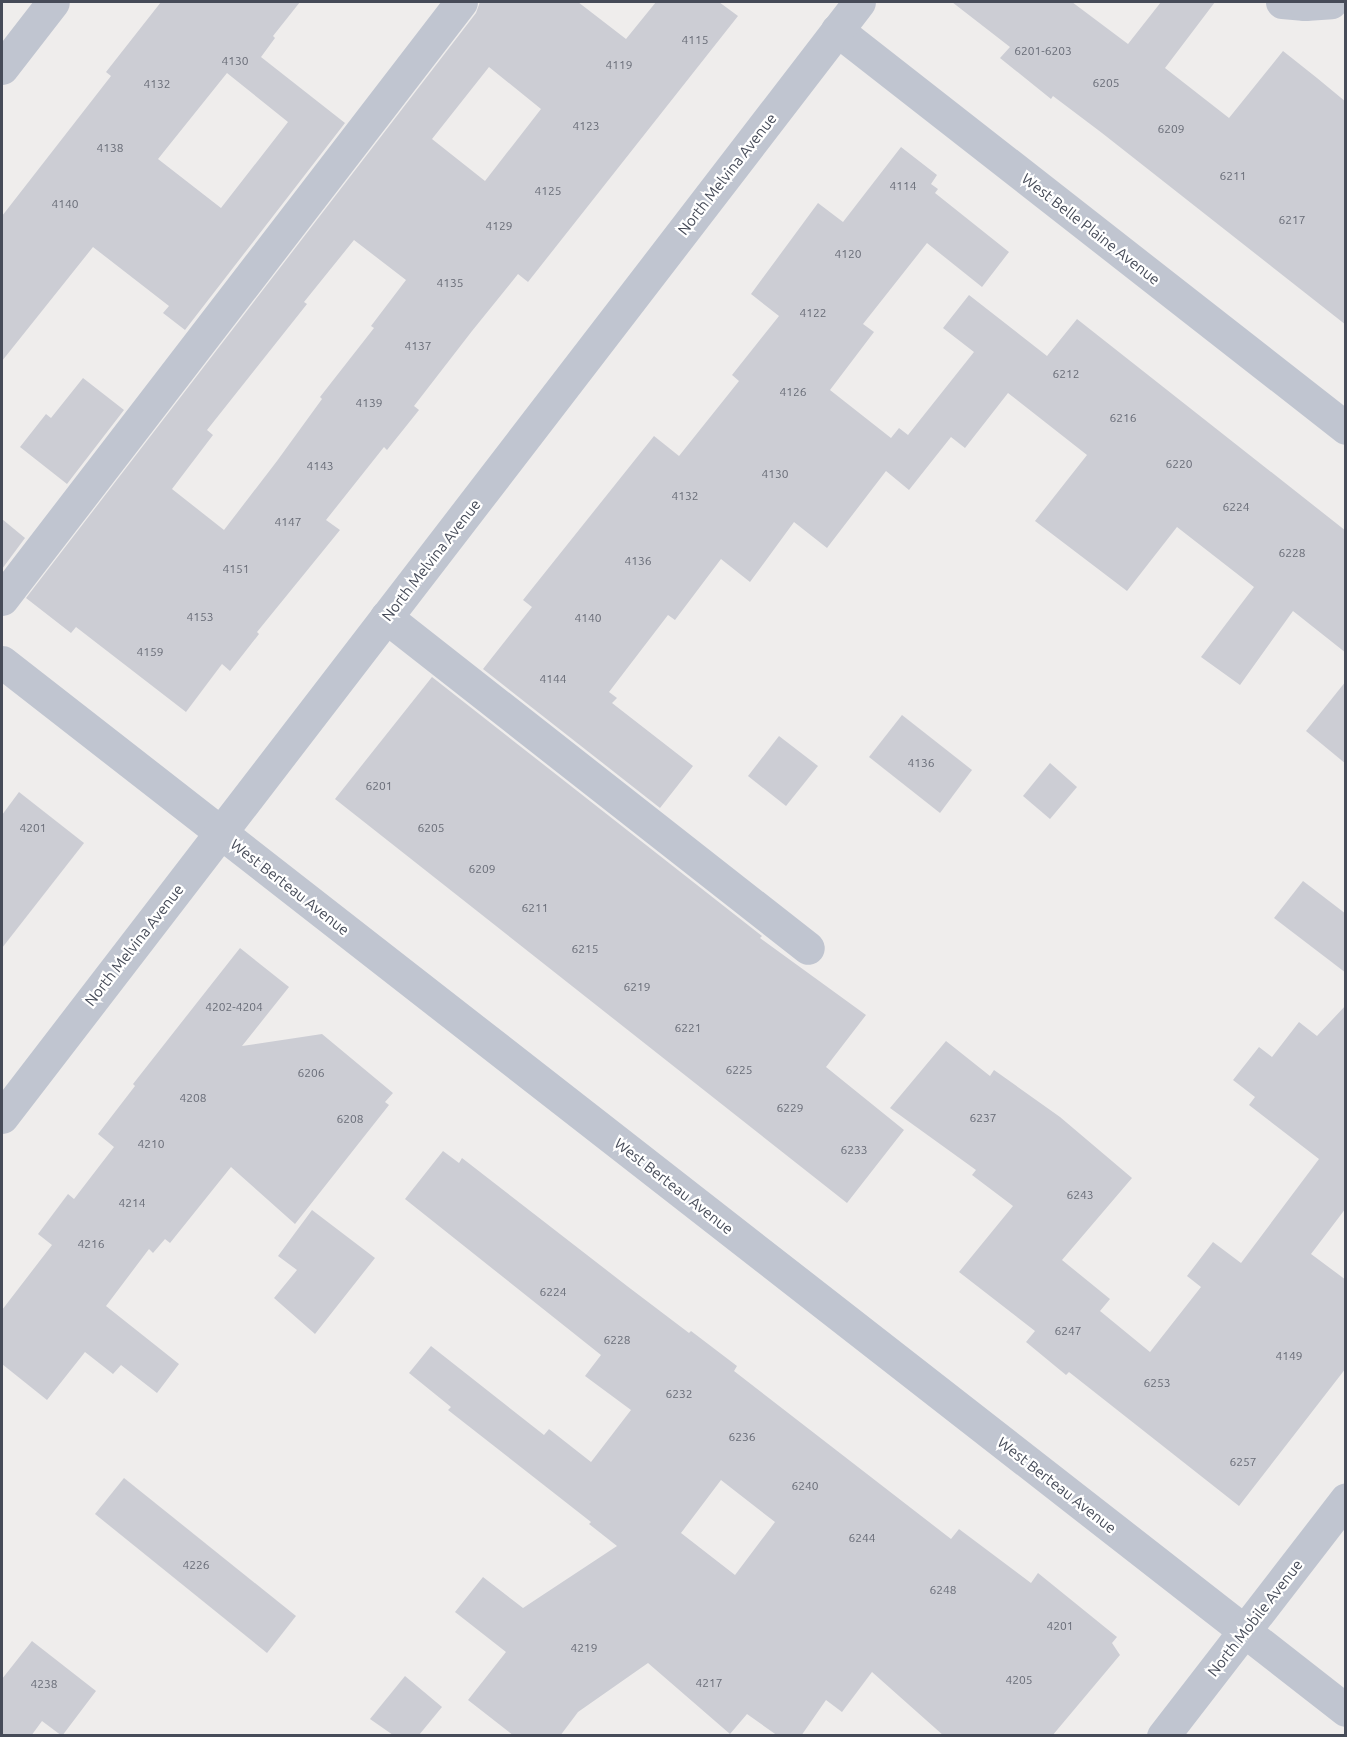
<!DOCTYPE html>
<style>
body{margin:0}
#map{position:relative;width:1347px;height:1737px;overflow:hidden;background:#efedec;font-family:Ubuntu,sans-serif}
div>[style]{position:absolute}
.building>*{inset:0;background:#cccdd4}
.minor>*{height:33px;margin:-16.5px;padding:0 16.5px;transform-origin:16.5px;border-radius:16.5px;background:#c0c5d0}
span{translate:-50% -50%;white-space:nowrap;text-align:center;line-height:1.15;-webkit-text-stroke:4.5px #fff;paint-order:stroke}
.number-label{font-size:12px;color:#686c77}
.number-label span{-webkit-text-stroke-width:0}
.street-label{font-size:15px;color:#464b58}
.frame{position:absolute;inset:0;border:3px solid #464b58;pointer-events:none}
</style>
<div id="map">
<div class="building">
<div style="clip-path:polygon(evenodd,161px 2px,300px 2px,273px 36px,275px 38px,261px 57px,345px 123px,185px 330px,163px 313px,169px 306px,93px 247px,2px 361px,2px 216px,111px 76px,106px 72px,161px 2px,227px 73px,288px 122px,221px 208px,158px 159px,227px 73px)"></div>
<div style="clip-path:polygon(evenodd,480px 2px,578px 2px,626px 39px,656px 2px,719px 2px,738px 16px,528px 282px,518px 274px,472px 331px,414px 406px,419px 410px,387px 450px,384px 447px,326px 520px,340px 530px,257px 632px,259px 634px,230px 671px,222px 664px,186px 712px,76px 627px,71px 633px,26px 598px,476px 13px,480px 2px,489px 67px,541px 109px,485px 181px,432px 139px,489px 67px,480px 2px,354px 240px,406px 280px,371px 326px,374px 328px,320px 397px,322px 399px,277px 461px,224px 530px,172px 489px,213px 435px,207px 430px,307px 304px,304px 302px,354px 240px)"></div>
<div style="clip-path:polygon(952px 2px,1072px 2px,1128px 44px,1161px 2px,1215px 2px,1165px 68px,1229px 118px,1283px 51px,1317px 78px,1346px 102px,1346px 325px,1102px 133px,1053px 96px,1051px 99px,1000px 58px,1010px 47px)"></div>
<div style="clip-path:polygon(901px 147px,937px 175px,931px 184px,938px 189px,935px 193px,1009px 252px,982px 287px,927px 243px,863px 324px,874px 332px,830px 390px,891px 438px,899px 428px,908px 435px,974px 352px,943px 328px,969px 295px,1047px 356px,1077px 319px,1346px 531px,1346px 653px,1293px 611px,1240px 685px,1201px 657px,1254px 587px,1177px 527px,1127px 591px,1035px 521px,1087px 455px,1008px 393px,965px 448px,951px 437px,909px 490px,886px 471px,827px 548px,794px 522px,750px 582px,721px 559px,675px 620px,668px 615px,609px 692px,617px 698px,612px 703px,693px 766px,660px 808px,483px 669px,532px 607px,523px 600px,654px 436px,679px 456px,739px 381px,732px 375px,779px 316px,751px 294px,818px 203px,843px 222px)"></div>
<div style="clip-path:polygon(83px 378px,124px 410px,67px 484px,20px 447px,46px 414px,51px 418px)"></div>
<div style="clip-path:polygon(2px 519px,25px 538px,2px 569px)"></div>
<div style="clip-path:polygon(432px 677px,762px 936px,760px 938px,866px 1015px,826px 1067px,904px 1130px,847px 1203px,335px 799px)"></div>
<div style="clip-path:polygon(1346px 681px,1346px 764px,1306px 731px)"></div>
<div style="clip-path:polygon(902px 715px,972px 770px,940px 813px,869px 757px)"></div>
<div style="clip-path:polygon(779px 736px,818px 766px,786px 806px,748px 776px)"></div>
<div style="clip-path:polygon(1050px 763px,1077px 787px,1050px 819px,1023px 796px)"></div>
<div style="clip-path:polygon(19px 792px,84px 843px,2px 948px,2px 815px)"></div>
<div style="clip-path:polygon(1303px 881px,1346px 914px,1346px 973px,1274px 918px)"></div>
<div style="clip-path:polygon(240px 948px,289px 987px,242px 1046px,322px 1034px,393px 1093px,385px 1102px,389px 1105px,295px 1224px,231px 1167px,170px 1243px,165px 1239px,153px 1253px,149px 1249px,106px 1306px,179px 1364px,157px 1393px,121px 1365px,113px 1374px,85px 1352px,47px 1400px,2px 1364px,2px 1310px,52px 1245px,38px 1234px,68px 1194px,74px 1199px,114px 1147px,98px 1134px,135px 1086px,133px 1084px)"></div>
<div style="clip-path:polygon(1346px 1005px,1346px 1208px,1311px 1254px,1346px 1280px,1346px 1368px,1239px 1506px,1069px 1372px,1066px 1375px,1026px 1342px,1035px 1331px,959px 1272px,1013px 1206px,972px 1175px,976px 1170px,890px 1108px,946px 1041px,990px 1076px,994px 1070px,1060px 1117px,1132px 1178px,1062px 1260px,1110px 1299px,1100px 1311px,1150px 1352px,1201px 1287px,1187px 1276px,1213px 1242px,1241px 1263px,1319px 1159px,1249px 1105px,1255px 1097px,1233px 1080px,1259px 1047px,1272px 1057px,1299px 1022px,1317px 1036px)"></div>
<div style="clip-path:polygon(evenodd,443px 1151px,459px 1163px,462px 1158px,627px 1286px,689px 1333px,691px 1331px,737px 1366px,734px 1371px,951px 1539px,959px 1529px,1031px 1583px,1038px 1573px,1117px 1637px,1112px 1643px,1120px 1655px,1052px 1736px,944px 1736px,872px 1672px,842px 1712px,826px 1700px,801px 1736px,778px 1736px,747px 1714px,730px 1734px,648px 1663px,578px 1712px,560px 1736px,514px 1736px,468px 1700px,506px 1652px,455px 1612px,483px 1577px,523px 1608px,617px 1546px,589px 1524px,591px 1522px,448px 1410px,451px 1407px,409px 1373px,431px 1346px,544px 1435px,549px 1429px,591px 1462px,631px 1410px,585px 1376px,601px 1355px,405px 1199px,443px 1151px,721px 1480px,775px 1522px,735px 1575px,681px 1533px,721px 1480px)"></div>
<div style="clip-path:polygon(312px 1210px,375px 1258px,315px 1334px,274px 1298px,297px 1270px,278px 1256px)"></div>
<div style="clip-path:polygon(124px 1478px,296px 1616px,267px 1653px,95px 1514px)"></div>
<div style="clip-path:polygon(32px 1641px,96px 1691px,62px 1736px,42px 1721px,31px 1736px,2px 1736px,2px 1679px)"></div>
<div style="clip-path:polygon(405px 1676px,442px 1707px,419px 1735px,393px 1735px,370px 1719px)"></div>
</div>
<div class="minor">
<div style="left:1282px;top:2px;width:23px;rotate:5deg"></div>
<div style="left:1305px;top:4px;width:26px;rotate:-4deg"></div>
<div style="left:837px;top:30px;width:646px;rotate:38.02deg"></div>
<div style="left:2px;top:68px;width:83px;rotate:-52.3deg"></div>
<div style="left:2px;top:599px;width:753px;rotate:-52.45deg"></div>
<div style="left:386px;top:617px;width:536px;rotate:38.11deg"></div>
<div style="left:2px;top:662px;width:1704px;rotate:37.95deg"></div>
<div style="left:2px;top:1117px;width:1406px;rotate:-52.45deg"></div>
<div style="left:1163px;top:1736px;width:299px;rotate:-52.3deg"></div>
</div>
<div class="number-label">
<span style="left:695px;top:40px">4115</span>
<span style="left:1043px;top:51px">6201-6203</span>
<span style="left:235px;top:61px">4130</span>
<span style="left:619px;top:65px">4119</span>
<span style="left:1106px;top:83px">6205</span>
<span style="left:157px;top:84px">4132</span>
<span style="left:586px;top:126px">4123</span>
<span style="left:1171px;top:129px">6209</span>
<span style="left:110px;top:148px">4138</span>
<span style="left:1233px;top:176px">6211</span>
<span style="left:903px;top:186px">4114</span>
<span style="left:548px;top:191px">4125</span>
<span style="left:65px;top:204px">4140</span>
<span style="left:1292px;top:220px">6217</span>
<span style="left:499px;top:226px">4129</span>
<span style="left:848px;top:254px">4120</span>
<span style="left:450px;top:283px">4135</span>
<span style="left:813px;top:313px">4122</span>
<span style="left:418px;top:346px">4137</span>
<span style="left:1066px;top:374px">6212</span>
<span style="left:793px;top:392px">4126</span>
<span style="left:369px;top:403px">4139</span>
<span style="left:1123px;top:418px">6216</span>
<span style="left:1179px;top:464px">6220</span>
<span style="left:320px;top:466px">4143</span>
<span style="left:775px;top:474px">4130</span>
<span style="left:685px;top:496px">4132</span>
<span style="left:1236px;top:507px">6224</span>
<span style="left:288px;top:522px">4147</span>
<span style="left:1292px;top:553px">6228</span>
<span style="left:638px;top:561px">4136</span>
<span style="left:236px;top:569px">4151</span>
<span style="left:200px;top:617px">4153</span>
<span style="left:588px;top:618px">4140</span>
<span style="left:150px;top:652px">4159</span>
<span style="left:553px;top:679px">4144</span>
<span style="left:921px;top:763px">4136</span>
<span style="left:379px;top:786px">6201</span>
<span style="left:33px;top:828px">4201</span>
<span style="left:431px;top:828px">6205</span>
<span style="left:482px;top:869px">6209</span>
<span style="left:535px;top:908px">6211</span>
<span style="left:585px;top:949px">6215</span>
<span style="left:637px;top:987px">6219</span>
<span style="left:234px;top:1007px">4202-4204</span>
<span style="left:688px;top:1028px">6221</span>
<span style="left:739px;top:1070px">6225</span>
<span style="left:311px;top:1073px">6206</span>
<span style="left:193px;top:1098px">4208</span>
<span style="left:790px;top:1108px">6229</span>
<span style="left:983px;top:1118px">6237</span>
<span style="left:350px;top:1119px">6208</span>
<span style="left:151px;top:1144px">4210</span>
<span style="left:854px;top:1150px">6233</span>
<span style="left:1080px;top:1195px">6243</span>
<span style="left:132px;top:1203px">4214</span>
<span style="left:91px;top:1244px">4216</span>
<span style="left:553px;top:1292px">6224</span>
<span style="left:1068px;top:1331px">6247</span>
<span style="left:617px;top:1340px">6228</span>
<span style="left:1289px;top:1356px">4149</span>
<span style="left:1157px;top:1383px">6253</span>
<span style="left:679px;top:1394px">6232</span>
<span style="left:742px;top:1437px">6236</span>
<span style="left:1243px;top:1462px">6257</span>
<span style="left:805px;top:1486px">6240</span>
<span style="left:862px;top:1538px">6244</span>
<span style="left:196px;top:1565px">4226</span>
<span style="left:943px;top:1590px">6248</span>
<span style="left:1060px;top:1626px">4201</span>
<span style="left:584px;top:1648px">4219</span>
<span style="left:1019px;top:1680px">4205</span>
<span style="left:709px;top:1683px">4217</span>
<span style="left:44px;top:1684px">4238</span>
</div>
<div class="street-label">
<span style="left:727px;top:174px;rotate:-52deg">North Melvina Avenue</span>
<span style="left:1091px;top:229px;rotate:38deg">West Belle Plaine Avenue</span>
<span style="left:431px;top:560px;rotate:-52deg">North Melvina Avenue</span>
<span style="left:290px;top:887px;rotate:38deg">West Berteau Avenue</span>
<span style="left:134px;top:945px;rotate:-52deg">North Melvina Avenue</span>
<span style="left:674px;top:1186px;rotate:38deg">West Berteau Avenue</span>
<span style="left:1057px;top:1485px;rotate:38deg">West Berteau Avenue</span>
<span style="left:1255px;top:1618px;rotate:-52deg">North Mobile Avenue</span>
</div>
<div class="frame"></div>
</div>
